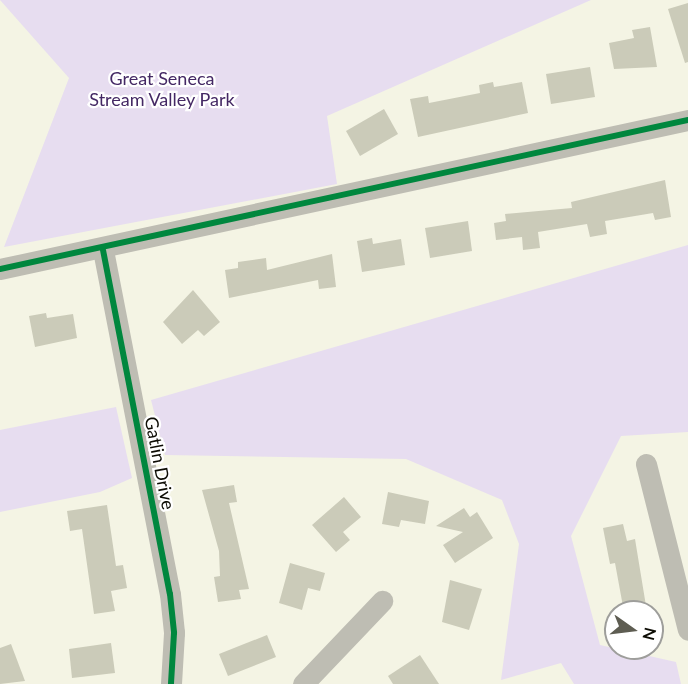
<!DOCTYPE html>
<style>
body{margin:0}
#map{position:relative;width:688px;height:684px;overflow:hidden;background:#f4f4e4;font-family:Lato,sans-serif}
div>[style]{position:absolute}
.green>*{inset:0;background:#e7ddf0}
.building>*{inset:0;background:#cbcbb9}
.minor>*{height:21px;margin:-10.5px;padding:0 10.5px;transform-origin:10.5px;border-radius:10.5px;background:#bebdb3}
.cycleway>*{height:6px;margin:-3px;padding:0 3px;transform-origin:3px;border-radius:3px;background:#00873e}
span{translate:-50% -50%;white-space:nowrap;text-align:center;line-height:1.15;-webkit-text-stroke:4.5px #fff;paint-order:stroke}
.park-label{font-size:18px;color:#442864}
.street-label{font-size:18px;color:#0d0c04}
.north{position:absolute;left:604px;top:600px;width:60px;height:60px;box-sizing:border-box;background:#fff;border:2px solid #9e9e9b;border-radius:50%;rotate:104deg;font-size:16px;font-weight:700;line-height:24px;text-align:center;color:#0d0c04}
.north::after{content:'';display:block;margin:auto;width:21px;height:27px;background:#5e5d52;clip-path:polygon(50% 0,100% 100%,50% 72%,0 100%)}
</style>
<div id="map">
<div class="green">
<div style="clip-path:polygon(0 0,591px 0,327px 116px,337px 184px,4px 247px,69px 78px)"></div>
<div style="clip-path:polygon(688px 245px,688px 432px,621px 436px,571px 536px,600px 645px,676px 662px,681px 684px,574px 684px,561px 663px,501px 680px,519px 544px,502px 500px,406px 459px,165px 455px,151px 400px)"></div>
<div style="clip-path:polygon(116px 407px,132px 478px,100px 492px,0 512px,0 430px)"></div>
</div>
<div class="building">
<div style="clip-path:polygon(688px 3px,688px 62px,685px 63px,668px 9px)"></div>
<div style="clip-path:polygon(650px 27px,657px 67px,614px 69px,609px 43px,634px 38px,632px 30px)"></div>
<div style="clip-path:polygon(590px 67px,595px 97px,551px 104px,546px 74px)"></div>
<div style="clip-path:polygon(493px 82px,494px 87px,522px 82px,528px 113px,418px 137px,410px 99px,428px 96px,429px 103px,480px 93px,479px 85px)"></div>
<div style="clip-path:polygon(384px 109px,398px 134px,360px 156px,346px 131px)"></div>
<div style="clip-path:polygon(665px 180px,671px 217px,655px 220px,653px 213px,605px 221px,607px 234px,590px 237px,587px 224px,538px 232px,540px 248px,523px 250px,522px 237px,496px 240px,494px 223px,506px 221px,505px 214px,572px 208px,571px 202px)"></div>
<div style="clip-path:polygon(468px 221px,472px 251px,430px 258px,425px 228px)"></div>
<div style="clip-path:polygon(372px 238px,373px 244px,401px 239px,405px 265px,362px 272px,357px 241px)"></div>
<div style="clip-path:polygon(332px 254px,336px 287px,319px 289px,318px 280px,229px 298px,225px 270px,238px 268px,238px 262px,266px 258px,267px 270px)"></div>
<div style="clip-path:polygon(193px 290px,220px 322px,204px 336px,198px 330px,182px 344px,163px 322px)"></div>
<div style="clip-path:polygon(46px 313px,47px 318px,73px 314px,77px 338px,35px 347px,29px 316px)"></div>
<div style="clip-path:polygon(234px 485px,237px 502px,229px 503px,249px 589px,239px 590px,241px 599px,218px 602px,214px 577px,220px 576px,219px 551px,202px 490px)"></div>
<div style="clip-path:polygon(388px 492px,429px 501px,425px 524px,401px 520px,399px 527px,382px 524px)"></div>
<div style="clip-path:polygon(344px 497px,361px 517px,343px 532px,350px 540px,336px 552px,312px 525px)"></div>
<div style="clip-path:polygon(107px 505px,116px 566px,123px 565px,127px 588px,111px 591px,115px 611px,94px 614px,82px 529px,70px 531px,67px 511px)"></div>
<div style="clip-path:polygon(464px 508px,470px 517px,477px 512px,493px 538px,455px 563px,443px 545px,463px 532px,436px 526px)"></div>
<div style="clip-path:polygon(623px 524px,627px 541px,635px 539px,647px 612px,624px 612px,615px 563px,610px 564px,603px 528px)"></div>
<div style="clip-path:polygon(290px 563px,325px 573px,320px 591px,308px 588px,302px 610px,279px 603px)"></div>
<div style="clip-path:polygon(450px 580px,482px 589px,469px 630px,442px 622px)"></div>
<div style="clip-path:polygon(267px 635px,276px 657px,228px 676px,219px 654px)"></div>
<div style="clip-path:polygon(111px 643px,115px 673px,72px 678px,69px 649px)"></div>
<div style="clip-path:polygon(11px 644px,25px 681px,0 684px,0 648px)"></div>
<div style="clip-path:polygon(420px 655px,439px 684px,393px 684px,388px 676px)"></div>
</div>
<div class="minor">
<div style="left:103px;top:250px;width:350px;rotate:79deg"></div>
<div style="left:170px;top:594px;width:39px;rotate:84deg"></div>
<div style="left:174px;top:633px;width:51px;rotate:93.4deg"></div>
<div style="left:0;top:269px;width:704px;rotate:-12.22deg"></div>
<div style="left:646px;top:464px;width:171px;rotate:75.8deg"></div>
<div style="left:303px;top:684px;width:115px;rotate:-46.4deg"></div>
</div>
<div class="cycleway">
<div style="left:103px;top:250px;width:350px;rotate:79deg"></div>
<div style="left:170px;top:594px;width:39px;rotate:84deg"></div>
<div style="left:174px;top:633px;width:51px;rotate:93.4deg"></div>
<div style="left:0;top:269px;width:704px;rotate:-12.22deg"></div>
</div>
<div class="park-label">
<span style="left:162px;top:89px">Great Seneca<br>Stream Valley Park</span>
</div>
<div class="street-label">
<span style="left:160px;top:463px;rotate:79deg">Gatlin Drive</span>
</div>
<div class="north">N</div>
</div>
